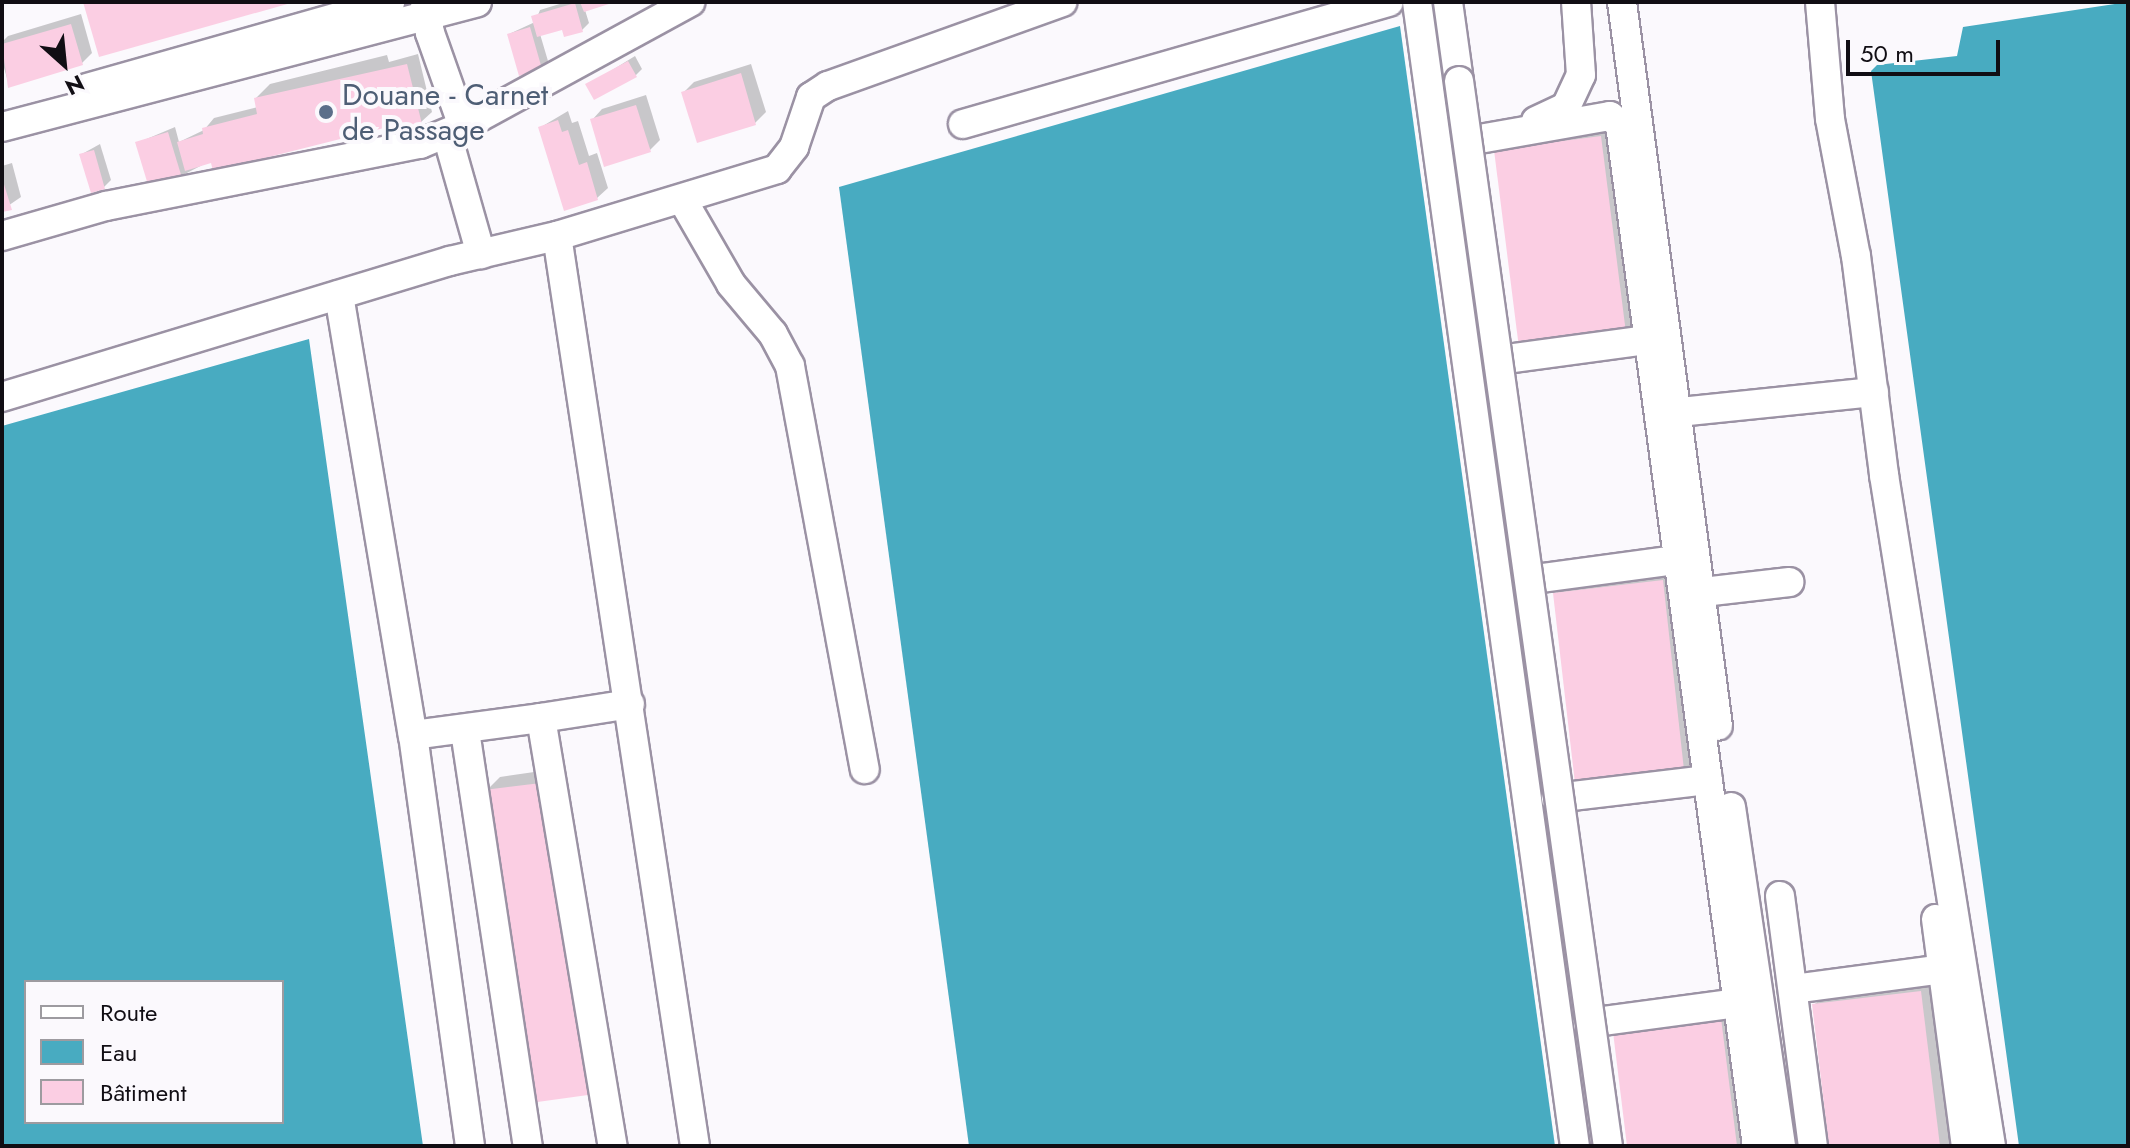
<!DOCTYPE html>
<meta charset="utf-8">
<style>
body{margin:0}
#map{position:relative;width:2130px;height:1148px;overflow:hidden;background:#fbf9fd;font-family:Jost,sans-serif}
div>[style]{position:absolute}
.water>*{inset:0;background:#48abc1}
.shadow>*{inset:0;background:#0003}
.building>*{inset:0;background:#fbcee3}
.roads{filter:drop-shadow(2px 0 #9b92a4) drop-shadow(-2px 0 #9b92a4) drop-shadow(0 2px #9b92a4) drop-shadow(0 -2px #9b92a4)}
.minor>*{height:28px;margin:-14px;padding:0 14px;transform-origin:14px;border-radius:14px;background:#fff}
.bridges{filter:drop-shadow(2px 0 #9b92a4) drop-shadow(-2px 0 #9b92a4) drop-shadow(0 2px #9b92a4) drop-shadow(0 -2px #9b92a4)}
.minor-bridge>*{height:28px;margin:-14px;padding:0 14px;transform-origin:14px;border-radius:14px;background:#fff}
.dots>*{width:22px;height:22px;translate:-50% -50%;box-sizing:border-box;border:4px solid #fbf9fd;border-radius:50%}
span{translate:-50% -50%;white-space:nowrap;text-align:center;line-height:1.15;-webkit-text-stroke:8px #fbf9fd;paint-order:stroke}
.service-label{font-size:30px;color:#4e5e75}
.left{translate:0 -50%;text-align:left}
.frame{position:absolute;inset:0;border:4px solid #110e14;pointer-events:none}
.legend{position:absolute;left:24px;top:980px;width:260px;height:144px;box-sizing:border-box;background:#fbf9fd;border:2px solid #9d9ba0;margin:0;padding:10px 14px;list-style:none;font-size:24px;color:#110e14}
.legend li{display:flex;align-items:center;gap:16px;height:40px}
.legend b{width:40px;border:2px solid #9d9ba0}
.north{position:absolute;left:24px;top:24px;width:80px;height:80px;-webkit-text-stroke:6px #fbf9fd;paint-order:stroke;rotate:153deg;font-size:22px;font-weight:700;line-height:32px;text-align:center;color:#110e14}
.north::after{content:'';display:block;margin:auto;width:28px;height:36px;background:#110e14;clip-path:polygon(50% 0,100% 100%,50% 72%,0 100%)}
.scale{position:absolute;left:1846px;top:40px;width:154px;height:36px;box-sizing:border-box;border:4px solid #110e14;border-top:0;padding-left:10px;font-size:24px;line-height:28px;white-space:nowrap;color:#110e14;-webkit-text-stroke:6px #fbf9fd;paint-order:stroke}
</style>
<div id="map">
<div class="water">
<div style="clip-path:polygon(2128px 2px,2128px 1146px,2019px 1146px,1871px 71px,1877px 65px,1957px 56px,1963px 27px)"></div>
<div style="clip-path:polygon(1400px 26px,1555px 1146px,969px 1146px,839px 187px)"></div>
<div style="clip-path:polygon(evenodd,309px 339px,423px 1146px,2px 1146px,2px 426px,309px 339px,26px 982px,282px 982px,282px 1122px,26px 1122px,26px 982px)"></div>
</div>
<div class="shadow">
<div style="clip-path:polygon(566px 2px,607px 2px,585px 10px,589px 23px,582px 30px,563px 27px,540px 34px,548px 61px,541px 67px,509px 34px,535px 22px,540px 10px)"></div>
<div style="clip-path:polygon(81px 14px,92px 53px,82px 63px,9px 85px,2px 61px,2px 42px,8px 36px)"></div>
<div style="clip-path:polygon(418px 54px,432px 112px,421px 122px,389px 123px,212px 160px,181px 176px,137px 143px,175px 127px,179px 142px,204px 130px,214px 118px,258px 107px,256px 98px,270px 84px,387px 55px,389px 62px)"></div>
<div style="clip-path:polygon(635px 56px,642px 69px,635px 76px,588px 85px)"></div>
<div style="clip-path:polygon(751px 64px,766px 112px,755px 123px,684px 92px,694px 82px)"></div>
<div style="clip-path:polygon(646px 95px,660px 140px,650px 150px,592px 120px,602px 109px)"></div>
<div style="clip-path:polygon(568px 111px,572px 123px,578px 121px,589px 156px,597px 153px,608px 188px,597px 198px,541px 127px)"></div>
<div style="clip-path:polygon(1615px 123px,1640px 317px,1626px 332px,1496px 151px)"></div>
<div style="clip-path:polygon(100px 144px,111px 180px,104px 187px,82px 154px)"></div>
<div style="clip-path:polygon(12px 163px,21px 197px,2px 210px,2px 166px)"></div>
<div style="clip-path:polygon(1676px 567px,1698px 763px,1684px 777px,1555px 594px,1570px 579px)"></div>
<div style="clip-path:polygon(562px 768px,602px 1079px,587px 1093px,486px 791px,500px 777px)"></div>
<div style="clip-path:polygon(1935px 978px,1955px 1146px,1831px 1146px,1814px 1005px,1828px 991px)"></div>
<div style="clip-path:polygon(1735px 1004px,1753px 1146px,1629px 1146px,1615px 1032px)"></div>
</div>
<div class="building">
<div style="clip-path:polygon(83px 2px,291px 2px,291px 3px,99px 57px)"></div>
<div style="clip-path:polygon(580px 2px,612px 2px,612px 3px,584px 12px)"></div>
<div style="clip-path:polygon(575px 3px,583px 32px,564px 37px,562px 30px,537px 37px,531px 16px)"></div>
<div style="clip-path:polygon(71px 24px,83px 65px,8px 88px,2px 44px)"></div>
<div style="clip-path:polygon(530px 27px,542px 69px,519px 76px,507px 34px)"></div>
<div style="clip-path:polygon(628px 61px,637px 77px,594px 100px,585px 84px)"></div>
<div style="clip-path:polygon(407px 64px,422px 124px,389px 133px,388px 127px,213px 171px,211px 163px,185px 171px,177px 142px,203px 134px,202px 128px,257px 114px,254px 98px)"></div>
<div style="clip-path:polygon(741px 73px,756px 125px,697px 143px,681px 92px)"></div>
<div style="clip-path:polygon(636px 105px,651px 152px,604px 167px,590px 119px)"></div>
<div style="clip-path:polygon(558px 120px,562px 132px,568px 130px,579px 165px,587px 162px,598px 200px,564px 211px,538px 127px)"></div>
<div style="clip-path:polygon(168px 132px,182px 178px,149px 188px,135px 142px)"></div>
<div style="clip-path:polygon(1601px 136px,1626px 333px,1519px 348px,1494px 150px)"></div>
<div style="clip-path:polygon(94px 150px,105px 189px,91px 193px,79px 154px)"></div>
<div style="clip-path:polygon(2px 178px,12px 210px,2px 212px)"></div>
<div style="clip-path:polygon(1663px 580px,1685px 779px,1576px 792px,1553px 593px)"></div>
<div style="clip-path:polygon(549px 782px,588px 1095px,523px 1104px,484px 790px)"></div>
<div style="clip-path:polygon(1921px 991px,1940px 1146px,1829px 1146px,1812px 1004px)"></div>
<div style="clip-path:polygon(1721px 1018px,1737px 1146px,1627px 1146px,1613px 1032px)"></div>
</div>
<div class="roads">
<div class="minor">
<div style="left:425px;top:2px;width:31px;rotate:81deg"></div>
<div style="left:430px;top:33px;width:99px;rotate:70.5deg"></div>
<div style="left:1417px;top:2px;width:1155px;rotate:82.14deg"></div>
<div style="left:1448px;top:2px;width:80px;rotate:82.1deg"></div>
<div style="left:1622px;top:2px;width:730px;rotate:82.45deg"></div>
<div style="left:1820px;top:2px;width:117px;rotate:85.1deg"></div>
<div style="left:1830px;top:119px;width:139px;rotate:79.3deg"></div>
<div style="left:1856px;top:256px;width:221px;rotate:82.7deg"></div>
<div style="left:1884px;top:475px;width:679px;rotate:80.94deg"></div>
<div style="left:87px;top:88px;width:315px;rotate:-15.8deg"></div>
<div style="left:1536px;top:121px;width:33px;rotate:-25deg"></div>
<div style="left:1566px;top:107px;width:35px;rotate:-65deg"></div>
<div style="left:1581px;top:75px;width:73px;rotate:-93.9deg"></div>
<div style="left:963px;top:124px;width:443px;rotate:-16deg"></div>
<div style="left:2px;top:127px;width:491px;rotate:-14.7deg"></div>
<div style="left:447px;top:135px;width:124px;rotate:74.1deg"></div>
<div style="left:1468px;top:141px;width:144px;rotate:-10deg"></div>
<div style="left:1610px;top:116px;width:13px;rotate:42deg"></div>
<div style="left:1620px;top:125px;width:1030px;rotate:82.36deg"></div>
<div style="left:682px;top:199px;width:98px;rotate:60deg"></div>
<div style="left:731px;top:284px;width:65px;rotate:50deg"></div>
<div style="left:773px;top:334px;width:36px;rotate:62deg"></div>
<div style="left:790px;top:366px;width:410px;rotate:79.5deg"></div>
<div style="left:2px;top:236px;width:108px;rotate:-16.1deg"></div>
<div style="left:106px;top:206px;width:320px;rotate:-11.2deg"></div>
<div style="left:420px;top:144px;width:47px;rotate:-22.7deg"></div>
<div style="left:463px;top:126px;width:259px;rotate:-28.6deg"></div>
<div style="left:339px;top:295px;width:446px;rotate:80.5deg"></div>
<div style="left:413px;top:735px;width:415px;rotate:82.1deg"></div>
<div style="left:1499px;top:360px;width:149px;rotate:-7.7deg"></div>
<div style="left:2px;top:397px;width:468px;rotate:-16.9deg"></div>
<div style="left:450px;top:261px;width:110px;rotate:-13.2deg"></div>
<div style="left:1680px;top:412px;width:195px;rotate:-5.9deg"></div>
<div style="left:1527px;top:580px;width:149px;rotate:-7.7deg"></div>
<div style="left:1703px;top:592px;width:87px;rotate:-6.6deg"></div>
<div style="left:541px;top:718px;width:90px;rotate:-8.9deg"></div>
<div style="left:465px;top:731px;width:420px;rotate:81.4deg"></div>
<div style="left:413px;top:735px;width:129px;rotate:-7.6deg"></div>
<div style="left:541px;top:718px;width:434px;rotate:80.5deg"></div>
<div style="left:1556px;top:798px;width:153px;rotate:-6.8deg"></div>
<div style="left:1731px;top:807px;width:343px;rotate:81.6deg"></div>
<div style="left:1780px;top:896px;width:252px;rotate:82.5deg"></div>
<div style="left:1936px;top:919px;width:229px;rotate:82.5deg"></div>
<div style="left:1793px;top:989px;width:150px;rotate:-7.6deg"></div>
<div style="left:1588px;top:1023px;width:151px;rotate:-7.6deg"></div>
<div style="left:695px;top:1146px;width:920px;rotate:-98.62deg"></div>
<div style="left:557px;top:236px;width:230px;rotate:-16.9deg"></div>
<div style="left:777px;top:169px;width:28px;rotate:-52deg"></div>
<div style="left:794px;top:147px;width:53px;rotate:-71.2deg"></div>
<div style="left:811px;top:97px;width:20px;rotate:-33deg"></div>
<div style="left:828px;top:86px;width:249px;rotate:-19.7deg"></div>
</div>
</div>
<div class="bridges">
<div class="minor-bridge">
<div style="left:1459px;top:81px;width:1075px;rotate:82.04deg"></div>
</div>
</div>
<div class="dots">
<div style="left:326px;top:112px;background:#5c6f8a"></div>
</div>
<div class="service-label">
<span class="left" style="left:342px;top:112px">Douane - Carnet<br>de Passage</span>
</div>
<div class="frame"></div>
<ul class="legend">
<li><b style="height:10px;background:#fff"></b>Route</li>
<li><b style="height:22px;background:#48abc1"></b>Eau</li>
<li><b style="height:22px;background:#fbcee3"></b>Bâtiment</li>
</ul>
<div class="north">N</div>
<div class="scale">50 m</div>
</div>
